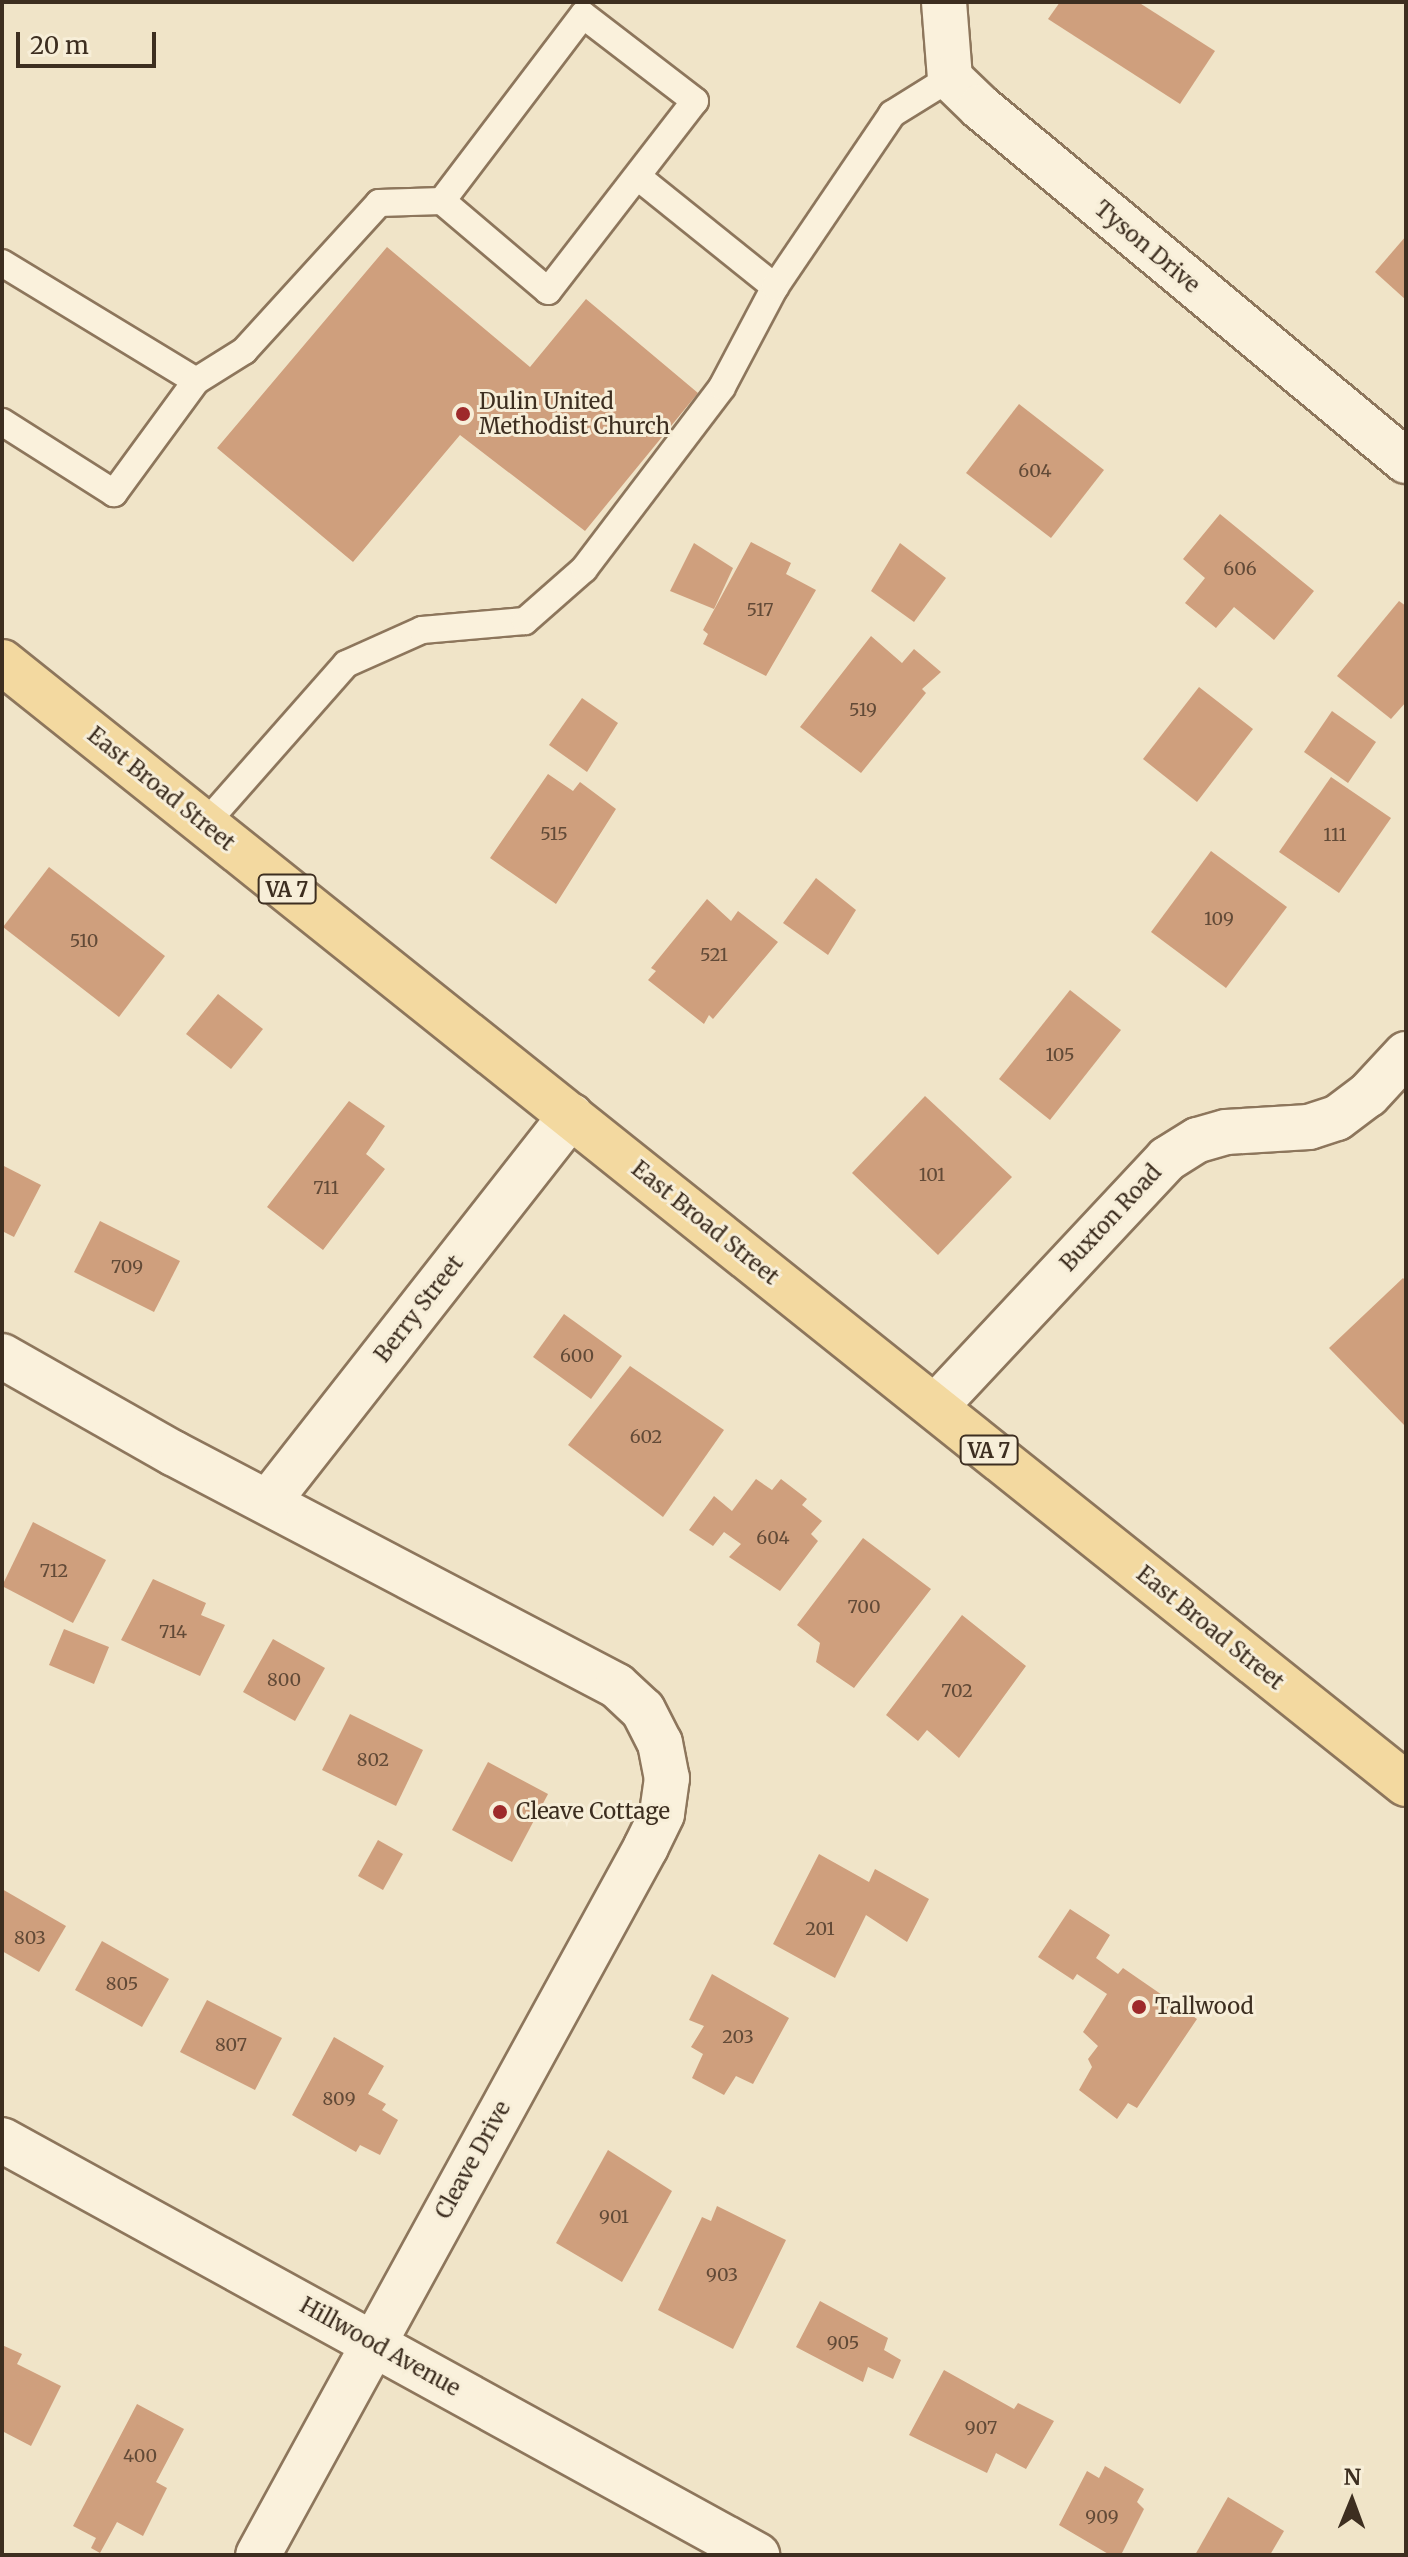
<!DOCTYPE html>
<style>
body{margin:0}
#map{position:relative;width:1408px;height:2557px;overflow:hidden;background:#f0e4c8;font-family:Merriweather,serif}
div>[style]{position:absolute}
.building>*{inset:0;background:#cf9f7d}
.roads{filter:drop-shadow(2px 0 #8d765c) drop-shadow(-2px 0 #8d765c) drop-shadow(0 2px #8d765c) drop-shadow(0 -2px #8d765c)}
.service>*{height:26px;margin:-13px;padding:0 13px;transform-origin:13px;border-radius:13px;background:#faf1dc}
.minor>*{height:44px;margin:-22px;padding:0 22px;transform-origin:22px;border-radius:22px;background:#faf1dc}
.secondary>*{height:44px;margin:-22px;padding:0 22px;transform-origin:22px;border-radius:22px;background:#faf1dc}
.primary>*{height:44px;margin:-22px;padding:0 22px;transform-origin:22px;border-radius:22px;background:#f3d9a0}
.dots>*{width:22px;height:22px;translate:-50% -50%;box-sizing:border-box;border:4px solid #f7eed8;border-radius:50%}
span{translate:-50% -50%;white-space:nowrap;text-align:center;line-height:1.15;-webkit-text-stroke:6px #f7eed8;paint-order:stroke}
.number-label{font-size:18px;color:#624a37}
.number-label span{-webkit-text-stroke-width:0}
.shield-label span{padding:2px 6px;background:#f7eed8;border:2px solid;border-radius:6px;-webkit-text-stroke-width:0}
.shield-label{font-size:20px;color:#3d2e20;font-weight:700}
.street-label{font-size:22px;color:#3d2e20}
.poi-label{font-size:22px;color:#3d2e20}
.left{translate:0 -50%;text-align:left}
.frame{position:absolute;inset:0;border:4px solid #3d2e20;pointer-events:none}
.north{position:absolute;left:1312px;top:2461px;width:80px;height:80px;-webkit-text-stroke:6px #f7eed8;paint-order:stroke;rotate:1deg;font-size:22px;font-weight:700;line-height:32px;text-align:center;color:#3d2e20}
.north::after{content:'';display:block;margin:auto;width:28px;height:36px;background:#3d2e20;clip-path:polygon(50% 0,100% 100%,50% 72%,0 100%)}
.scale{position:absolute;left:16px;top:32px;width:140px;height:36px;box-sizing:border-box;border:4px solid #3d2e20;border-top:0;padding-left:10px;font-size:24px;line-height:28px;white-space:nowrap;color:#3d2e20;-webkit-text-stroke:6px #f7eed8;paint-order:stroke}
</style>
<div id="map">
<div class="building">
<div style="clip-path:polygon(1060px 2px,1138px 2px,1215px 51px,1180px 104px,1048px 19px)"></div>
<div style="clip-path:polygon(1406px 236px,1406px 300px,1375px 272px)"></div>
<div style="clip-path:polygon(387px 247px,530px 367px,586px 299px,698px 393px,585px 531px,460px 435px,353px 562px,217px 448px)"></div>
<div style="clip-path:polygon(1019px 404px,1104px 470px,1051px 538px,966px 473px)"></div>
<div style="clip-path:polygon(1220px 514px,1314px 591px,1274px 640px,1234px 607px,1216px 628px,1185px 603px,1205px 578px,1183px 559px)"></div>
<div style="clip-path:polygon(751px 542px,791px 563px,786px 574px,816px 590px,766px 676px,703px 644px,708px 634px,703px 630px)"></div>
<div style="clip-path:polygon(694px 543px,733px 568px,714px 609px,670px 591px)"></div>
<div style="clip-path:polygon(900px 543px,946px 578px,914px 622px,871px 591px)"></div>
<div style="clip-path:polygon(1399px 601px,1406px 606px,1406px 702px,1391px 719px,1337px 676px)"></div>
<div style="clip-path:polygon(871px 636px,902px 663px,914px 649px,941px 672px,922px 689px,926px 693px,861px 773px,800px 727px)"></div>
<div style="clip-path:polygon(1199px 687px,1253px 729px,1197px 802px,1143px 759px)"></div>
<div style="clip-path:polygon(582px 698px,618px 723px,587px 772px,549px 745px)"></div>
<div style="clip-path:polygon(1332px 711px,1376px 742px,1348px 783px,1304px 752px)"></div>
<div style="clip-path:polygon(548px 774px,573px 791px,580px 782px,616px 809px,556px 904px,490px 858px)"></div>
<div style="clip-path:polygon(1331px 777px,1391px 818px,1339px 893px,1279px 852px)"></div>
<div style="clip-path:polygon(1211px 851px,1287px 907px,1226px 988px,1151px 932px)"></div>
<div style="clip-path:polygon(49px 867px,165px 956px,119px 1017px,3px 927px)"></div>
<div style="clip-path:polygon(816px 878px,856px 910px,828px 955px,783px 923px)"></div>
<div style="clip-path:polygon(707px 899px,731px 921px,738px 911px,778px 942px,713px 1019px,709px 1015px,704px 1024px,648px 980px,656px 971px,651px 968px)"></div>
<div style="clip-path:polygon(1070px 990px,1121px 1030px,1050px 1120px,999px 1079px)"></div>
<div style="clip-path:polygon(218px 994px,263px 1029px,231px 1069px,186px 1034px)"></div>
<div style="clip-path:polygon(925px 1096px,1012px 1177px,938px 1255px,852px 1173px)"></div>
<div style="clip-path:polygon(349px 1101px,385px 1126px,366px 1154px,385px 1169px,323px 1250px,267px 1207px)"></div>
<div style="clip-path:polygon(2px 1165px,41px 1185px,14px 1237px,2px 1231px)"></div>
<div style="clip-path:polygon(100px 1221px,180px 1261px,154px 1312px,74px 1272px)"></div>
<div style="clip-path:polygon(1403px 1278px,1406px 1281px,1406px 1427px,1329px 1348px)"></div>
<div style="clip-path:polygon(564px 1314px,622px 1356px,591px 1399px,533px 1357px)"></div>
<div style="clip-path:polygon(630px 1366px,724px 1430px,663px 1517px,568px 1445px)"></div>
<div style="clip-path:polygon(756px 1479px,772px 1490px,781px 1479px,807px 1499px,802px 1505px,822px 1521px,811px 1534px,818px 1541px,780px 1591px,729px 1557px,741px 1544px,724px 1532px,713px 1546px,689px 1530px,714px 1496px,732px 1511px)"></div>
<div style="clip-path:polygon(33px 1522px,106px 1560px,73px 1623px,2px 1586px)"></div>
<div style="clip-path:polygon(863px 1538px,931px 1589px,854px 1688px,816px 1662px,820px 1643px,797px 1625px)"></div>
<div style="clip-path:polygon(153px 1579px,206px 1603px,201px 1615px,225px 1625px,200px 1676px,121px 1640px)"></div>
<div style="clip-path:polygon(962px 1615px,1026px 1666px,959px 1758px,927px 1730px,918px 1741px,886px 1715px)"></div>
<div style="clip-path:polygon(64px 1629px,109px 1647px,94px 1684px,49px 1665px)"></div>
<div style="clip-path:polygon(273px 1639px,325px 1668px,295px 1721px,243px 1692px)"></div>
<div style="clip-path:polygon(350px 1714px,423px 1750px,396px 1806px,322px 1770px)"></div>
<div style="clip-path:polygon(488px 1762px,548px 1794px,512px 1862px,452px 1830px)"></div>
<div style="clip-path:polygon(378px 1840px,403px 1854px,383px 1890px,358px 1876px)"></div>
<div style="clip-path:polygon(819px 1854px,869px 1882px,875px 1869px,929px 1899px,907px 1942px,866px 1915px,835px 1978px,773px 1944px)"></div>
<div style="clip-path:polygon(2px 1889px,66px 1926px,39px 1972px,2px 1951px)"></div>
<div style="clip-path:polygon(1070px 1909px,1110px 1935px,1096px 1958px,1118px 1974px,1123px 1968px,1197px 2019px,1137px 2108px,1128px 2103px,1117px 2119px,1079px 2090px,1092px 2067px,1088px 2059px,1098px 2046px,1083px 2032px,1107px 1994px,1077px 1974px,1073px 1980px,1038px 1957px)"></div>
<div style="clip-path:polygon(102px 1941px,169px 1979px,142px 2027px,75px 1990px)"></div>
<div style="clip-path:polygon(712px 1974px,789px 2018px,753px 2084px,736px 2076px,724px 2095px,692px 2078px,703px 2054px,691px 2047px,704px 2026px,689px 2020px)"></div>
<div style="clip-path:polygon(207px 2000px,282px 2038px,255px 2090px,180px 2052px)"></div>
<div style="clip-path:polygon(334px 2037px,384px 2066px,368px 2094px,386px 2104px,382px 2110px,398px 2120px,380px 2155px,360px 2145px,356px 2152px,292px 2115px)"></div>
<div style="clip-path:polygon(608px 2150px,672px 2191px,622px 2282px,556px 2243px)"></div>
<div style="clip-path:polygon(717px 2206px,786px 2240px,733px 2349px,658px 2310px,702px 2217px,711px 2221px)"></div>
<div style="clip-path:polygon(820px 2301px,888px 2338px,884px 2350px,901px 2360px,893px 2379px,868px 2367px,863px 2382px,796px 2347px)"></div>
<div style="clip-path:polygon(2px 2345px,22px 2354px,17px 2364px,61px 2386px,31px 2446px,2px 2431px)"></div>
<div style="clip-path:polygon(944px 2370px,1014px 2409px,1018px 2403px,1054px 2421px,1026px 2469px,996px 2453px,987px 2473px,909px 2435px)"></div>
<div style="clip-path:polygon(137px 2404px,184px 2429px,156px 2482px,167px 2488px,143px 2536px,117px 2522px,100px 2553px,91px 2548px,96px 2538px,73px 2526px)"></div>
<div style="clip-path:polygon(1105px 2466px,1144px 2489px,1137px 2502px,1144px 2509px,1121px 2555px,1110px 2555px,1059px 2525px,1087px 2471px,1099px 2478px)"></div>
<div style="clip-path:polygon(1228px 2497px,1284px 2531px,1270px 2555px,1195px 2555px)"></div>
</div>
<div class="roads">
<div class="service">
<div style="left:638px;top:177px;width:176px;rotate:38.8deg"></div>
<div style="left:2px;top:263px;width:227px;rotate:31.3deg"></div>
<div style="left:196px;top:381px;width:139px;rotate:126.2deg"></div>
<div style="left:114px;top:493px;width:133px;rotate:-147.6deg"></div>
<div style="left:196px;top:381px;width:57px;rotate:-32deg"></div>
<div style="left:244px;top:351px;width:200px;rotate:-47.6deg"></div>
<div style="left:379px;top:203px;width:63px;rotate:-1.8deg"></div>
<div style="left:442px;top:201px;width:139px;rotate:40.3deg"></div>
<div style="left:548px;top:291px;width:240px;rotate:-52.3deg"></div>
<div style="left:695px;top:101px;width:141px;rotate:-142.5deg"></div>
<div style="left:583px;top:15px;width:233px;rotate:127.2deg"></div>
<div style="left:205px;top:824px;width:213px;rotate:-48.6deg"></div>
<div style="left:346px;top:664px;width:83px;rotate:-24.1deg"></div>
<div style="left:422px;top:630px;width:103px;rotate:-5deg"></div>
<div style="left:525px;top:621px;width:79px;rotate:-41.4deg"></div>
<div style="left:584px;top:569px;width:228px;rotate:-52.8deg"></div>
<div style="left:722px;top:387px;width:113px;rotate:-62.1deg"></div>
<div style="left:775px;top:287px;width:209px;rotate:-55.9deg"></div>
<div style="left:892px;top:114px;width:68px;rotate:-31.8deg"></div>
</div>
<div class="minor">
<div style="left:944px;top:2px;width:76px;rotate:85.5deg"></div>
<div style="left:950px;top:78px;width:42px;rotate:44deg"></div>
<div style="left:980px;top:107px;width:554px;rotate:39.73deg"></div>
<div style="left:2px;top:1356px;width:197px;rotate:29.6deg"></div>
<div style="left:173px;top:1453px;width:501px;rotate:27.69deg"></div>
<div style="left:617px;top:1686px;width:35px;rotate:43deg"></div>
<div style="left:643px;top:1710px;width:37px;rotate:63deg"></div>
<div style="left:660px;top:1743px;width:36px;rotate:79deg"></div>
<div style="left:667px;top:1778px;width:36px;rotate:98deg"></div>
<div style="left:662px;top:1814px;width:37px;rotate:116deg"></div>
<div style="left:646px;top:1847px;width:807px;rotate:118.72deg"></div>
<div style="left:935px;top:1407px;width:340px;rotate:-46.9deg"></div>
<div style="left:1167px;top:1159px;width:36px;rotate:-32deg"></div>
<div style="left:1198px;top:1140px;width:29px;rotate:-16deg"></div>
<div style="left:1226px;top:1132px;width:83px;rotate:-3.4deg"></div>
<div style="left:1309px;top:1127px;width:29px;rotate:-18deg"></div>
<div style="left:1337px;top:1118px;width:39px;rotate:-37deg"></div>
<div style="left:1368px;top:1095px;width:56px;rotate:-47.2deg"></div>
<div style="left:268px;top:1502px;width:491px;rotate:-51.9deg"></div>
</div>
<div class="secondary">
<div style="left:2px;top:2140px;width:862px;rotate:28.8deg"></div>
</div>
<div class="primary">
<div style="left:2px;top:662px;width:1797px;rotate:38.63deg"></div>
</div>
</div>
<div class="dots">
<div style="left:463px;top:414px;background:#9e2a2b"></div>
<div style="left:500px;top:1812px;background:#9e2a2b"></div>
<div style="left:1139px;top:2007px;background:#9e2a2b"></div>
</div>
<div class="number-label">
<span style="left:1035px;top:471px">604</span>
<span style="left:1240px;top:569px">606</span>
<span style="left:760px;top:610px">517</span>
<span style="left:863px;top:710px">519</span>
<span style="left:554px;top:834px">515</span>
<span style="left:1335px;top:835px">111</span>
<span style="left:1219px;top:919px">109</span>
<span style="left:84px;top:941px">510</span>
<span style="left:714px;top:955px">521</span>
<span style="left:1060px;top:1055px">105</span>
<span style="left:932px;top:1175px">101</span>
<span style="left:326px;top:1188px">711</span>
<span style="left:127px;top:1267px">709</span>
<span style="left:577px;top:1356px">600</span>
<span style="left:646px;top:1437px">602</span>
<span style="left:773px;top:1538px">604</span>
<span style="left:54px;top:1571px">712</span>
<span style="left:864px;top:1607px">700</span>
<span style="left:173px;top:1632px">714</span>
<span style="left:284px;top:1680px">800</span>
<span style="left:957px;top:1691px">702</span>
<span style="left:373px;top:1760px">802</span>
<span style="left:820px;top:1929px">201</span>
<span style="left:30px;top:1938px">803</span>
<span style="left:122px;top:1984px">805</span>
<span style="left:738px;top:2037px">203</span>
<span style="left:231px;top:2045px">807</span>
<span style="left:339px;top:2099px">809</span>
<span style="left:614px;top:2217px">901</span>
<span style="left:722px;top:2275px">903</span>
<span style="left:843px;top:2343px">905</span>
<span style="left:981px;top:2428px">907</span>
<span style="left:140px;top:2456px">400</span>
<span style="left:1102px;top:2517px">909</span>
</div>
<div class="shield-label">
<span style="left:287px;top:889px">VA 7</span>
<span style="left:989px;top:1450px">VA 7</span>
</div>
<div class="street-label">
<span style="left:1147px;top:247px;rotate:40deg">Tyson Drive</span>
<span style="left:161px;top:789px;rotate:39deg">East Broad Street</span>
<span style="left:1111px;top:1218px;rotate:-47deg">Buxton Road</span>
<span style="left:705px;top:1223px;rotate:39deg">East Broad Street</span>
<span style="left:419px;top:1309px;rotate:-52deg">Berry Street</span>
<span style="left:1210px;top:1628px;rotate:39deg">East Broad Street</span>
<span style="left:473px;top:2160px;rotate:-61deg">Cleave Drive</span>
<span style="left:380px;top:2347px;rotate:29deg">Hillwood Avenue</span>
</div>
<div class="poi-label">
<span class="left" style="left:479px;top:414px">Dulin United<br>Methodist Church</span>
<span class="left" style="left:516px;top:1812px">Cleave Cottage</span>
<span class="left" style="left:1155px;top:2007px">Tallwood</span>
</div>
<div class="frame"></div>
<div class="north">N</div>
<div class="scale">20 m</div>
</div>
